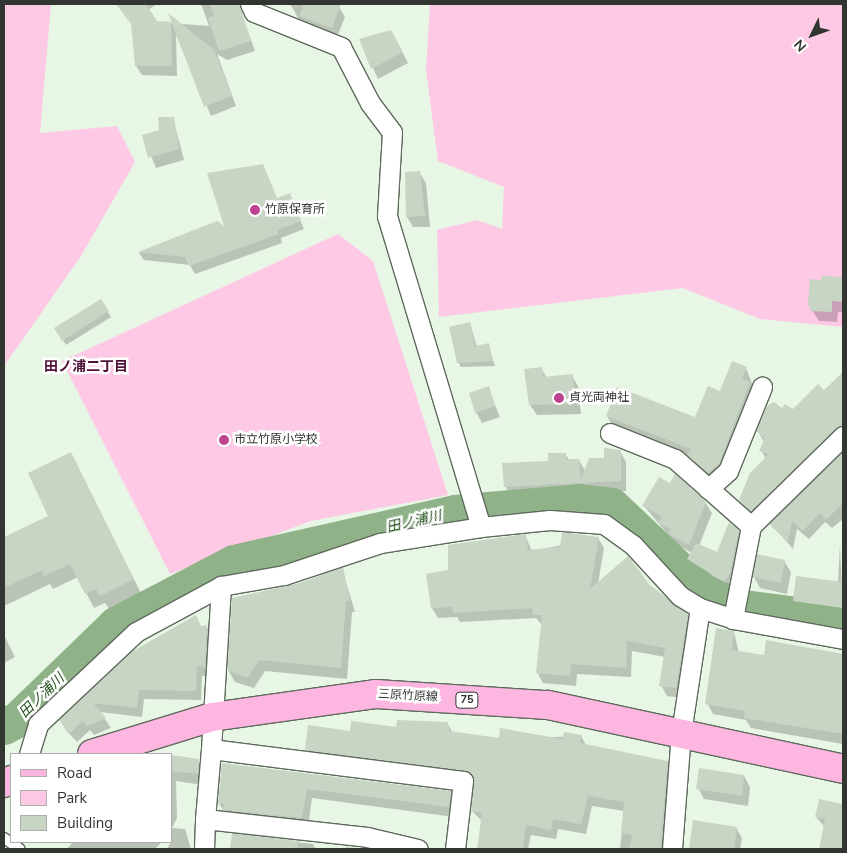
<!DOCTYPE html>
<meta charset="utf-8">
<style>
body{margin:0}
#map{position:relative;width:847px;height:853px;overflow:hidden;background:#e8f6e5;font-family:"Nunito Sans","Noto Sans JP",sans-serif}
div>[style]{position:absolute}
.green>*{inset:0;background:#fdc9e5}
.shadow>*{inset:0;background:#0003}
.river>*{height:36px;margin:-18px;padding:0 18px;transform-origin:18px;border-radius:18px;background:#90b289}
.building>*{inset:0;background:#c8d5c5}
.roads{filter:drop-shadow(1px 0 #5e6a5c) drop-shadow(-1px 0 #5e6a5c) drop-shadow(0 1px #5e6a5c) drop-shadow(0 -1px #5e6a5c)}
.lane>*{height:10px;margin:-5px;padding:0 5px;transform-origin:5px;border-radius:5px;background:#fff}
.street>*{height:19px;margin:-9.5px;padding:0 9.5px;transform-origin:9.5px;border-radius:9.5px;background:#fff}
.primary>*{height:28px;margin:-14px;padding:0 14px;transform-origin:14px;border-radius:14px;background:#fdb6e0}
.dots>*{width:14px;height:14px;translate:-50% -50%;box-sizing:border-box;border:2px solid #fff;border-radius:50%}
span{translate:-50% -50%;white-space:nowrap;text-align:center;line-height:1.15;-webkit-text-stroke:5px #fff;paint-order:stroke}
.shield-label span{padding:1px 4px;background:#fff;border:1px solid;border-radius:4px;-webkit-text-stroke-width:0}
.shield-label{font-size:11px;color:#313630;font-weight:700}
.poi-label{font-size:12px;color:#313630}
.left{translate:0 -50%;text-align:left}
.street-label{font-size:12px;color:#313630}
.neighbourhood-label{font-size:14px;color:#4d1138;font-weight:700}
.water-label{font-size:14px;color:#214f18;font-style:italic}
.frame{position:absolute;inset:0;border:5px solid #313630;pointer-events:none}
.legend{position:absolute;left:10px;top:753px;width:162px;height:90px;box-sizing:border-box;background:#fff;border:1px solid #adafac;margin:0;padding:6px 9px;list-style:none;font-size:15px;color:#313630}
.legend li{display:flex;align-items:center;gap:10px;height:25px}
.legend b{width:25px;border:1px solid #adafac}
.north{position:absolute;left:787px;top:10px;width:50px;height:50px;-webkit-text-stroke:4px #fff;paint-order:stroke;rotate:228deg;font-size:14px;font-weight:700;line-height:20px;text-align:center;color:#313630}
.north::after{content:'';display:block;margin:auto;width:18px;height:22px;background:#313630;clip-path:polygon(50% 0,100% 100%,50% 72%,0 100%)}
</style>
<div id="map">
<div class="green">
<div style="clip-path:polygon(4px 4px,51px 4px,40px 133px,117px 126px,135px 162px,81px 256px,4px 366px)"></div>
<div style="clip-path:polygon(430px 4px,843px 4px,843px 327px,760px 319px,683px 288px,439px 317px,437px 230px,477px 220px,502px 229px,504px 187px,438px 161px,426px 70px)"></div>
<div style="clip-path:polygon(338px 234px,373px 261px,448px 495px,311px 521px,170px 574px,62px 361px)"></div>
</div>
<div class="shadow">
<div style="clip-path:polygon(122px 4px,157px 4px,148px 10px,157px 22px,209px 26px,201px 4px,238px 4px,255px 51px,227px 60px,217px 54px,236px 106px,211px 116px,176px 35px,177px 76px,142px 75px,136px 66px,133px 26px,119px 6px)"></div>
<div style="clip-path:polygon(290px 4px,339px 7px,345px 17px,337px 37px,301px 23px)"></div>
<div style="clip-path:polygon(360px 40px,397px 42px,408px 63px,378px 79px)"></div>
<div style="clip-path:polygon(173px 118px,184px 160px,156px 168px,143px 136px,160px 131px)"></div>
<div style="clip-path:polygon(263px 165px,277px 199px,289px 195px,304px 229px,281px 238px,282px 243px,195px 274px,190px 265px,144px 260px,139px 253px,217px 223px,226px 229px)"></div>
<div style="clip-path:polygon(419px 172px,426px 183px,430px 227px,413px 227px,407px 217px)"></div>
<div style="clip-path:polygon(823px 277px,843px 278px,843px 312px,838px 312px,837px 322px,819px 321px,812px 310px)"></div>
<div style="clip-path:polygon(100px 300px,111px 317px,66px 345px,56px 328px)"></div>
<div style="clip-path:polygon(470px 323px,477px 347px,488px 344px,495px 366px,461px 367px,458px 362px)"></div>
<div style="clip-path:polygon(541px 368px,547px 378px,572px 376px,578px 386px,581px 414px,537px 415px,530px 405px)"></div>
<div style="clip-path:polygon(746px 368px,756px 394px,715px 484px,689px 456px,613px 427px,607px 416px,696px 419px)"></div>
<div style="clip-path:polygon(841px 375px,843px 436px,756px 519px,740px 500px,766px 459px,761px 450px,764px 442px,758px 431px,782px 410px,793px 411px,824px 391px)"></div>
<div style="clip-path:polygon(488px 388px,500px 417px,482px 423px,476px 412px)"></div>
<div style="clip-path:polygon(620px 451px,626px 462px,626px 491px,512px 497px,505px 486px,565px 454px,569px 460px,579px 460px,585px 471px)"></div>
<div style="clip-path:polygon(843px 453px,843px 519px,832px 528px,825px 522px,809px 539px,797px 529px,793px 549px,771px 524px)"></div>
<div style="clip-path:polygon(71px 454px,141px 593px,109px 609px,105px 603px,94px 608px,78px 577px,53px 589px,50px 584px,4px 606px,4px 534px,6px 538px,50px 516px)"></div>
<div style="clip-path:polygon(705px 502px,712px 513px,699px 546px,718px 554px,738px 531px,744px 542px,730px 592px,695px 570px,689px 559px,692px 553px,676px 544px,644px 506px)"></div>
<div style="clip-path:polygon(525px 535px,532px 551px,598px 538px,604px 548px,598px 584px,649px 586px,687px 614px,693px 625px,682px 698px,667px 696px,661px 685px,665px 657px,632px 651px,631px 677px,577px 674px,576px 686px,543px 683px,537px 672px,542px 625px,536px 618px,460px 622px,457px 617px,438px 618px,432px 608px,449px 571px)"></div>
<div style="clip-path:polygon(840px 544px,843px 616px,800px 610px,794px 601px,838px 582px)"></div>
<div style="clip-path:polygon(784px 561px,791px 572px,787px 594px,760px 588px,754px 577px)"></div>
<div style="clip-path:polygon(342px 569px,355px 612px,352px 612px,347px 679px,265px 671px,254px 688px,235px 682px,228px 670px)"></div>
<div style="clip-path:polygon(202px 627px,207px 627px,212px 636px,210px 676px,202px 676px,201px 700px,144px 699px,142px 717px,100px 712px,111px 728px,94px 735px,90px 730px,77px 742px,66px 730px,60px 720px)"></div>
<div style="clip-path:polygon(734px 632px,739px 653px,765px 656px,767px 642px,843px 654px,843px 744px,751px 728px,746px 720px,713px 714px,707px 703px)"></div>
<div style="clip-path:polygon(4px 635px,15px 657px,4px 663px)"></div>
<div style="clip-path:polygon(447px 723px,453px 733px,500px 739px,581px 736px,586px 745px,667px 762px,673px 773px,665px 849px,620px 849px,624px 811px,592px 806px,586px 834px,558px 829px,556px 839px,531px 835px,528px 849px,479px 849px,482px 821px,472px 811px,475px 782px,312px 759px,306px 749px,351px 732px)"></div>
<div style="clip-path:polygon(171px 756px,198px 760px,204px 771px,203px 785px,176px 781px,177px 818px,172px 828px,185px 829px,191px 849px,167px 849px,171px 842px)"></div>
<div style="clip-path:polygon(223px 764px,450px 792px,455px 802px,454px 817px,312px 798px,308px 828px,225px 813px,219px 803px)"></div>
<div style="clip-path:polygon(744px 776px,750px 787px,748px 806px,704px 799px,698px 788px)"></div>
<div style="clip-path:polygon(820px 800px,843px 805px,843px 849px,820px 849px,825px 827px,816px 817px)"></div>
<div style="clip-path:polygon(694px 821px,736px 828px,742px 838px,740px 849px,690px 849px)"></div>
<div style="clip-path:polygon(233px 835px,313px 844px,316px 849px,231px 849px)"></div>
<div style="clip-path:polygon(73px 842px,162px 842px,155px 849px,67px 849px)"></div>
<div style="clip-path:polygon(346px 847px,360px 849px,346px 849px)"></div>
</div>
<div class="river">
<div style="left:4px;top:727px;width:17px;rotate:-28deg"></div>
<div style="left:19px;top:719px;width:135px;rotate:-44.1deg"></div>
<div style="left:116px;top:625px;width:133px;rotate:-27.7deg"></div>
<div style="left:234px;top:563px;width:227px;rotate:-12.7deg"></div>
<div style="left:455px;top:513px;width:125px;rotate:-5deg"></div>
<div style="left:580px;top:502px;width:32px;rotate:7deg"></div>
<div style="left:612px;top:506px;width:125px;rotate:43.4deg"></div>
<div style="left:703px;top:592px;width:37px;rotate:24deg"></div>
<div style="left:737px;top:607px;width:107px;rotate:7.5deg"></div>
</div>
<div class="building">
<div style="clip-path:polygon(116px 4px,146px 4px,157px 21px,171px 22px,172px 66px,135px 66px,131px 24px)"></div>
<div style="clip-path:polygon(210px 4px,239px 4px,251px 41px,219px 51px,208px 18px,214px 16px)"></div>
<div style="clip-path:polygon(304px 4px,341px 4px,332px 28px,299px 16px)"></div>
<div style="clip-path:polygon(168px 13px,214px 50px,232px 96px,204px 107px)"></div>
<div style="clip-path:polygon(391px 30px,403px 52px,371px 69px,359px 39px)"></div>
<div style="clip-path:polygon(158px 117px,174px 117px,179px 149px,148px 158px,142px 135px,159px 130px)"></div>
<div style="clip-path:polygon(263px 164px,277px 198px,290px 193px,301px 221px,277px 230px,279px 234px,189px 266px,185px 257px,138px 252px,217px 221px,224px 226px,207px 173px)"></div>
<div style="clip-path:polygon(420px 171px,425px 216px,406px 217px,405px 172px)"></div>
<div style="clip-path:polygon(821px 276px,843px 277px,843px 302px,832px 301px,832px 312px,811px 311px,808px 304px,810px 279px,821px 280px)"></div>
<div style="clip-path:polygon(101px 299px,109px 311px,62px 341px,54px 328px)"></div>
<div style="clip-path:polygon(470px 322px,475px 346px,489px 343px,493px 361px,457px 363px,449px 327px)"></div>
<div style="clip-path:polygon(732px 361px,747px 367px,742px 379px,750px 382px,719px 464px,708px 473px,687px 455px,691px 449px,606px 416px,617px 387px,695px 417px,708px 386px,720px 391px)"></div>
<div style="clip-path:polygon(542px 367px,543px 377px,573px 374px,575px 404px,529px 405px,524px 369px)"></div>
<div style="clip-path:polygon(843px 372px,843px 425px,751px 511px,739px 500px,750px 473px,769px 454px,759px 451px,765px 438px,756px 431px,767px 406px,774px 402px,782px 408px,785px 404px,793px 409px,818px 384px,824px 390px)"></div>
<div style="clip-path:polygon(489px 386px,495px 406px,475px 413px,469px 393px)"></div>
<div style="clip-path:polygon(604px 448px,621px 450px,621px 481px,504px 487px,502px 463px,548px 461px,548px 453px,566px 453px,566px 459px,579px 459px,581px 479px,589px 458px,604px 458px)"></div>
<div style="clip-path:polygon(843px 451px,843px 503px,826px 520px,820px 513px,803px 531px,792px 521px,788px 542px,769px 524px)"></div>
<div style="clip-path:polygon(71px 452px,134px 579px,100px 596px,96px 589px,85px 594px,70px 564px,44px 576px,42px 570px,4px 588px,4px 537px,48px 516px,28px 473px)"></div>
<div style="clip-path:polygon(675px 474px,706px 502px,689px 545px,668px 534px,671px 529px,658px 523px,662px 516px,642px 506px,659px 477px,670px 483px)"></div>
<div style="clip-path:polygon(729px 522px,739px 530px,730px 573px,724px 582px,687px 559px,696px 543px,717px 552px)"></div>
<div style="clip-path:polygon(562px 532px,599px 537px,590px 589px,628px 556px,650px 585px,688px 614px,676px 688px,659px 686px,665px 648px,627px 641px,626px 668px,571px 664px,570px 676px,536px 673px,542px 615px,533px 615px,532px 608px,453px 613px,452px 607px,431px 608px,426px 574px,448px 570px,448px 545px,526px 534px,528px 550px,560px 547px)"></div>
<div style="clip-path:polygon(757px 554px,785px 560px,781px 583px,752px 577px)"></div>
<div style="clip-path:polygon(343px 567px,350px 601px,346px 601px,341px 668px,259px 660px,248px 678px,227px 670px,232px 598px,300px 583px)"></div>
<div style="clip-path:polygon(796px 576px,843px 582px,843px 608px,793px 601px)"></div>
<div style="clip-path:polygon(196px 615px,201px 626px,207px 625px,205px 667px,197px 666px,196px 691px,139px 690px,137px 708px,93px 703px,106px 718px,87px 726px,83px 721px,70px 733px,59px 720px,133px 651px)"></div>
<div style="clip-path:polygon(716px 628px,734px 631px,732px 650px,764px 655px,766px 640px,843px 654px,843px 734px,744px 718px,745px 711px,705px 704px)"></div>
<div style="clip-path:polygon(397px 720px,448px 722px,449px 731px,499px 738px,500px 728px,562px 739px,564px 732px,582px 735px,580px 743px,668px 761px,660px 849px,629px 849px,632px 835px,621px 833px,624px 802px,588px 796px,581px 824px,553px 819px,551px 830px,526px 825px,523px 849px,477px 849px,482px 813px,471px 811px,474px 782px,469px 772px,305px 750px,308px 725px,350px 731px,351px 721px,396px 727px)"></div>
<div style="clip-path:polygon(171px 755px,199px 759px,198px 774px,171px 771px)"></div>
<div style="clip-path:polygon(222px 763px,451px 791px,449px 807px,307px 789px,302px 818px,223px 810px,224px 804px,218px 803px)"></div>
<div style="clip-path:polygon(699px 768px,744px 775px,742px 796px,696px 789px)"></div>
<div style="clip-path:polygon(819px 799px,843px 804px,843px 849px,819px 849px,825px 819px,815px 817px)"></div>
<div style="clip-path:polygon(693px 820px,737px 827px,734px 849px,689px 849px)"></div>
<div style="clip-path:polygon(232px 833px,299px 841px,297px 849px,230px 849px)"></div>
</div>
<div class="roads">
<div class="lane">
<div style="left:4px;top:838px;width:19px;rotate:35deg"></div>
</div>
<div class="street">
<div style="left:250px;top:4px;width:9px;rotate:63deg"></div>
<div style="left:254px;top:12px;width:94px;rotate:21.9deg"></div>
<div style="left:341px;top:47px;width:63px;rotate:62.6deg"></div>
<div style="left:370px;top:103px;width:36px;rotate:53deg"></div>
<div style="left:392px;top:132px;width:84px;rotate:93.4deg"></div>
<div style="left:387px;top:216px;width:325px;rotate:73.2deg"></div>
<div style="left:610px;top:433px;width:70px;rotate:21.8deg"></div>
<div style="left:675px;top:459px;width:101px;rotate:41.4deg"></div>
<div style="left:751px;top:526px;width:95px;rotate:101deg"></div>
<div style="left:708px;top:489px;width:27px;rotate:-42deg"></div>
<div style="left:728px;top:471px;width:91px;rotate:-68deg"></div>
<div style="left:751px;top:526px;width:129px;rotate:-44.4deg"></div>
<div style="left:221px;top:586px;width:163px;rotate:93.5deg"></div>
<div style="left:211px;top:749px;width:254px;rotate:7.2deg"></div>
<div style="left:463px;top:781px;width:68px;rotate:96.7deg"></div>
<div style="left:29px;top:754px;width:31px;rotate:-73deg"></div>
<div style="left:38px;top:724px;width:134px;rotate:-43.2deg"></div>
<div style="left:136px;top:632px;width:97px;rotate:-28.4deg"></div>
<div style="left:221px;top:586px;width:64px;rotate:-9.9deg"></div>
<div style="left:284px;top:575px;width:101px;rotate:-18.4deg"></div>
<div style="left:380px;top:543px;width:102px;rotate:-9deg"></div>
<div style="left:481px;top:527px;width:69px;rotate:-5.8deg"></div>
<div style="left:550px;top:520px;width:54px;rotate:4.2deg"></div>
<div style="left:604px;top:524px;width:36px;rotate:36deg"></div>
<div style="left:633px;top:545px;width:69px;rotate:47.3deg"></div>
<div style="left:680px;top:596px;width:23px;rotate:31deg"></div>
<div style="left:700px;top:608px;width:35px;rotate:18deg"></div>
<div style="left:733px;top:619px;width:112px;rotate:10.3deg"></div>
<div style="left:205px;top:819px;width:70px;rotate:-85.1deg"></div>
<div style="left:204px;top:849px;width:30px;rotate:-88deg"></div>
<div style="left:205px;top:819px;width:163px;rotate:6.3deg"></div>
<div style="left:367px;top:837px;width:52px;rotate:13.2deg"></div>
<div style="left:672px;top:849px;width:116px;rotate:-85.6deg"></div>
<div style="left:681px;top:733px;width:126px;rotate:-81.4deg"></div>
</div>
<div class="primary">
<div style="left:92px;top:754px;width:126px;rotate:-17.1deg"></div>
<div style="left:212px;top:717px;width:166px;rotate:-8deg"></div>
<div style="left:376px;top:694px;width:172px;rotate:3.7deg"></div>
<div style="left:548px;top:705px;width:302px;rotate:12.2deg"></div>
<div style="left:4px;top:783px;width:8px;rotate:-23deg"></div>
</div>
</div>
<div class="dots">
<div style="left:255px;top:210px;background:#bf4291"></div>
<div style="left:559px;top:398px;background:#bf4291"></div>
<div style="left:224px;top:440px;background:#bf4291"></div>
</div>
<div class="shield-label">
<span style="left:467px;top:700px">75</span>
</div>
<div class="poi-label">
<span class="left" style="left:265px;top:210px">竹原保育所</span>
<span class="left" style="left:569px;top:398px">貞光両神社</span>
<span class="left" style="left:234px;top:440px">市立竹原小学校</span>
</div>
<div class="street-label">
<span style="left:408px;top:696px;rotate:3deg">三原竹原線</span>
</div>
<div class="neighbourhood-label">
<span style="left:86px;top:367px">田ノ浦二丁目</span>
</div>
<div class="water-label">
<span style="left:414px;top:522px;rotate:-13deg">田ノ浦川</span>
<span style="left:42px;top:696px;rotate:-44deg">田ノ浦川</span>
</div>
<div class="frame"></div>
<ul class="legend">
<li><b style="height:6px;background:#fdb6e0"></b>Road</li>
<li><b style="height:14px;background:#fdc9e5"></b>Park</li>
<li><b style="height:14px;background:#c8d5c5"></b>Building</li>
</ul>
<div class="north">N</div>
</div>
